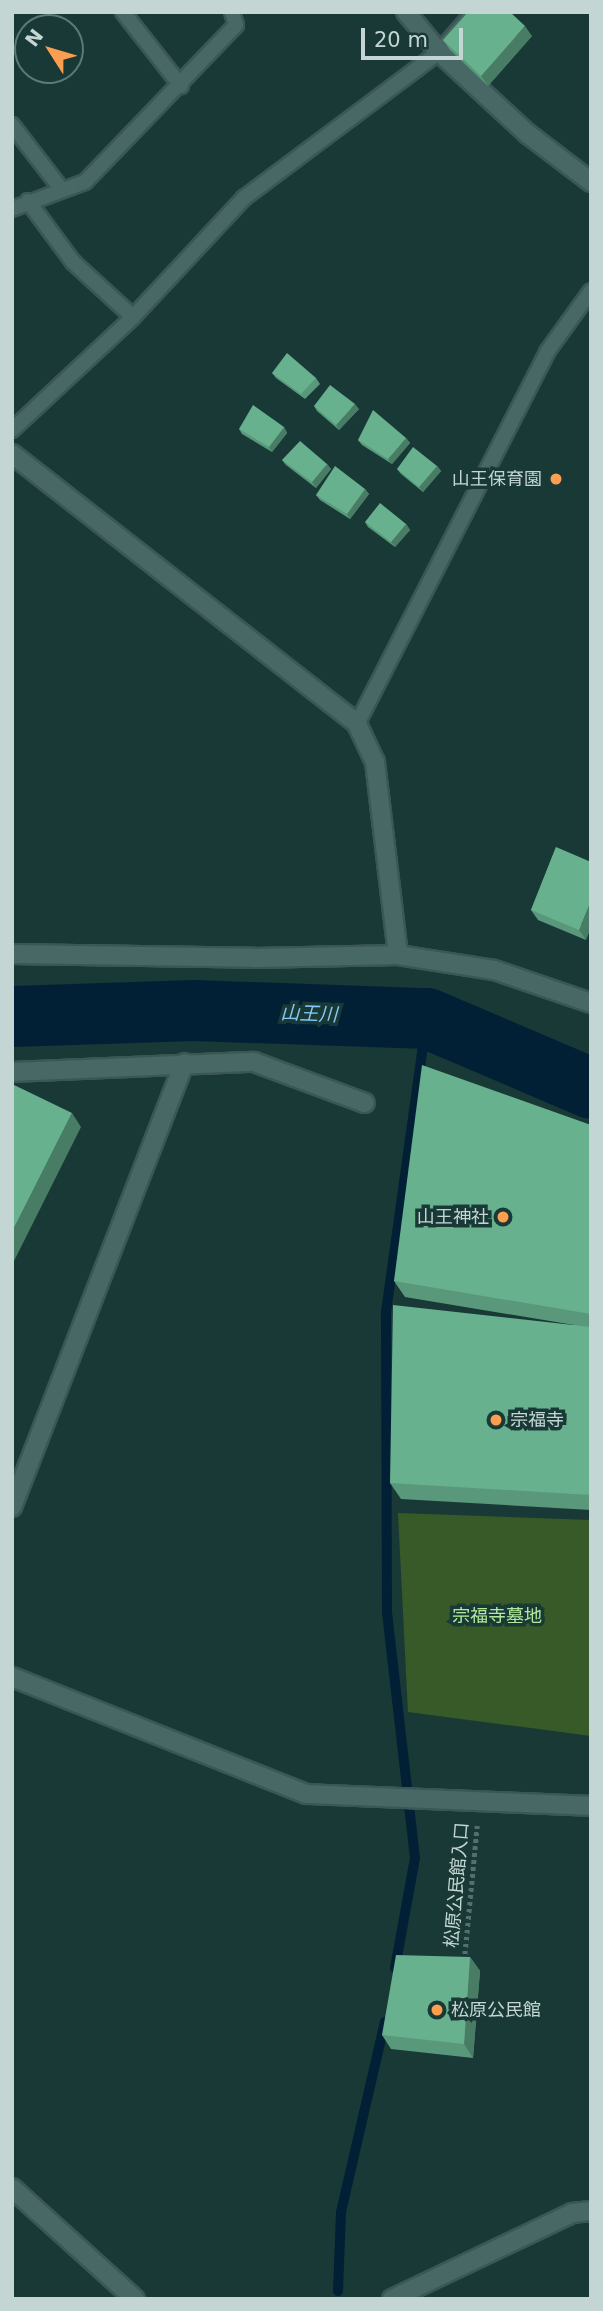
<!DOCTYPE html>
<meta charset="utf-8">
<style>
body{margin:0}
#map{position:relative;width:603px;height:2311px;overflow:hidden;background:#193936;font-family:"DejaVu Sans","Noto Sans JP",sans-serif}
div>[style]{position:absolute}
.green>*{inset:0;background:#375a28}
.stream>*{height:10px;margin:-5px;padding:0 5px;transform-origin:5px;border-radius:5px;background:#022035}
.river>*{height:61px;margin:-30.5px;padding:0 30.5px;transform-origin:30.5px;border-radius:30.5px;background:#022035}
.path>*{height:4.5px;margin-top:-2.25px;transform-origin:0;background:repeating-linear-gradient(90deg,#546f6c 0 3.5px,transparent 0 7px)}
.roads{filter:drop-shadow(2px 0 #3b5755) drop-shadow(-2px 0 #3b5755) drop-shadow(0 2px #3b5755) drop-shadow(0 -2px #3b5755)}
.service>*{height:14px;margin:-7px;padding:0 7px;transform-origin:7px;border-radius:7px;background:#476865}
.minor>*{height:18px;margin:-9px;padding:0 9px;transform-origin:9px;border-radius:9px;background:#476865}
.tertiary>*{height:18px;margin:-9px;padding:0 9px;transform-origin:9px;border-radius:9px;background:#476865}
.wall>*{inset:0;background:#59987b}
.shaded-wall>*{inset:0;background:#487c64}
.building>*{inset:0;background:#67b18f}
.dots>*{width:19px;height:19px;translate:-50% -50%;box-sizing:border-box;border:4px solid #193936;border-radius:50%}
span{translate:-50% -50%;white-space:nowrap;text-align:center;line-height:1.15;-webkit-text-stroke:7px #193936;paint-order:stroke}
.poi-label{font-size:18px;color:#c4d6d4}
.right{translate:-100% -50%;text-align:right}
.left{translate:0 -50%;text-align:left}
.park-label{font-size:18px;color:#b1e99b}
.street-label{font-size:18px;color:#c4d6d4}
.water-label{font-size:19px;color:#88c8f9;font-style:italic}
.frame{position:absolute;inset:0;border:14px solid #c4d6d4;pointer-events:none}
.north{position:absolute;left:14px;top:14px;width:70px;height:70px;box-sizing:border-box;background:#193936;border:2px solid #5d7875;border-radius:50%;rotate:307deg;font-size:19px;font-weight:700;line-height:28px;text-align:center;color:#c4d6d4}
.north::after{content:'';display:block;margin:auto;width:24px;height:32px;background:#fb9e50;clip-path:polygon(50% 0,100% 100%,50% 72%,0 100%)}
.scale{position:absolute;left:361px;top:28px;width:102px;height:32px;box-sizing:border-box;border:4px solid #c4d6d4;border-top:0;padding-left:9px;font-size:21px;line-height:24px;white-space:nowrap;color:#c4d6d4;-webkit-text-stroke:5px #193936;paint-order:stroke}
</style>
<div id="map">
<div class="green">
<div style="clip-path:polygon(398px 1513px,591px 1520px,591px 1736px,408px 1712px)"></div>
</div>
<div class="stream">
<div style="left:395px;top:1968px;width:112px;rotate:-79.7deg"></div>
<div style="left:415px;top:1858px;width:248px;rotate:-96.5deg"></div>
<div style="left:387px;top:1612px;width:300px;rotate:-90.2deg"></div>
<div style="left:386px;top:1312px;width:297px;rotate:-82.1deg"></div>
<div style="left:338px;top:2291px;width:79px;rotate:-87.8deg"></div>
<div style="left:341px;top:2212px;width:195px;rotate:-77deg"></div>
</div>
<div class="river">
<div style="left:12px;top:1016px;width:182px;rotate:-1.9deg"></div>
<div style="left:194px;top:1010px;width:233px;rotate:2deg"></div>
<div style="left:427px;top:1018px;width:178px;rotate:23.1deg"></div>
</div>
<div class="path">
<div style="left:464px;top:1961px;width:136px;rotate:-84.5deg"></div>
</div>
<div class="roads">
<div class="service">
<div style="left:123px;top:12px;width:94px;rotate:51.9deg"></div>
<div style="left:12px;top:125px;width:82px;rotate:52.4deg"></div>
<div style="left:28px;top:201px;width:76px;rotate:53.6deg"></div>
<div style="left:73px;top:262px;width:81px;rotate:42.5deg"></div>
<div style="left:12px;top:209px;width:78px;rotate:-20.3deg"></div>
<div style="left:85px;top:182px;width:218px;rotate:-46.1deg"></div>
<div style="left:236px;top:25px;width:14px;rotate:-107deg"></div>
<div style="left:12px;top:430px;width:166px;rotate:-43deg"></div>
<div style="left:133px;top:317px;width:163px;rotate:-47deg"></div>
<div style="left:244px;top:198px;width:244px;rotate:-36.8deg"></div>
<div style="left:439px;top:52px;width:53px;rotate:-48.8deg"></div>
<div style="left:357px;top:724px;width:418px;rotate:-62.9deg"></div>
<div style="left:547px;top:352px;width:75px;rotate:-54.2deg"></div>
</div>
<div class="minor">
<div style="left:406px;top:12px;width:52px;rotate:50.5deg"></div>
<div style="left:439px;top:52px;width:121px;rotate:42.7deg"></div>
<div style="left:528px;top:134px;width:79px;rotate:37.3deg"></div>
<div style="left:12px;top:454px;width:438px;rotate:38deg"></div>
<div style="left:357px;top:724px;width:42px;rotate:64.7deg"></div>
<div style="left:375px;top:762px;width:194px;rotate:83.2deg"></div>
<div style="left:12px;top:1072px;width:242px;rotate:-2.4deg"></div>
<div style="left:254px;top:1062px;width:118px;rotate:20.3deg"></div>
<div style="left:12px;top:1507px;width:476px;rotate:-68.8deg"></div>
<div style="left:12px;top:1677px;width:316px;rotate:21.7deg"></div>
<div style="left:306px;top:1794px;width:285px;rotate:2.4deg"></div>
<div style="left:12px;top:2188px;width:166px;rotate:42.1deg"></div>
<div style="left:392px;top:2299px;width:199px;rotate:-25.5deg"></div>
<div style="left:572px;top:2213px;width:19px;rotate:-6deg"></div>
</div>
<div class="tertiary">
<div style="left:12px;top:954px;width:243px;rotate:0.9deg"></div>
<div style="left:255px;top:958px;width:143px;rotate:-1.2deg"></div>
<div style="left:398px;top:955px;width:97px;rotate:8.9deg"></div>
<div style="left:494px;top:970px;width:102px;rotate:18.8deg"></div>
</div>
</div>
<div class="wall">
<div style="clip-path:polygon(532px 36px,488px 86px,450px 50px,443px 40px)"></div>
<div style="clip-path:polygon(272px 373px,316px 378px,320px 384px,305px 399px,276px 378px)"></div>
<div style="clip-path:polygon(314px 406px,359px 409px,339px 430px,317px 411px)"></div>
<div style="clip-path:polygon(284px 427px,287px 433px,272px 452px,242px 434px,239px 429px)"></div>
<div style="clip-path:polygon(406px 438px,410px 443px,392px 464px,362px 445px,358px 440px)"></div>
<div style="clip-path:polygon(282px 460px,327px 464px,331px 469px,316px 488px,286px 465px)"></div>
<div style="clip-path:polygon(437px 466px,441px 471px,423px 492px,401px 474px,397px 469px)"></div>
<div style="clip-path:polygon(365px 489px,369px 494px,350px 519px,320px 500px,316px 495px)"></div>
<div style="clip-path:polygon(365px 522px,406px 524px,410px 530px,395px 547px,368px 527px)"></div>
<div style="clip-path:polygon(556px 847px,586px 940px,538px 920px,531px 910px)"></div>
<div style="clip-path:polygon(591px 1125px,591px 1510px,401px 1499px,390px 1483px,574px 1325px,405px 1297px,394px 1281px)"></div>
<div style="clip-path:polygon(470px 1957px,480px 1971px,473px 2058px,391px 2049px,382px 2035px)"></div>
</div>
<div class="shaded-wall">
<div style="clip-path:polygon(525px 26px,532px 36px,488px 86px,481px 76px)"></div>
<div style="clip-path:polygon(355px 404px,359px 409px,339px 430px,336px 425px)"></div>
<div style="clip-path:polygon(284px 427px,287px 433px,272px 452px,269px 447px)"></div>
<div style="clip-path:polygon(406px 438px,410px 443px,392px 464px,388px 459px)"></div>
<div style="clip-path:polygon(327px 464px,331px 469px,316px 488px,312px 482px)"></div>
<div style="clip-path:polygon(437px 466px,441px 471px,423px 492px,419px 487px)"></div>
<div style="clip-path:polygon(365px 489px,369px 494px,350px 519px,347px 514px)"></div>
<div style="clip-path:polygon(406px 524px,410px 530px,395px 547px,391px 542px)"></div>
<div style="clip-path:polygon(591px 901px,591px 928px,586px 940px,579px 930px)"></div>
<div style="clip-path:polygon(72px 1113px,81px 1127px,13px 1263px,12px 1232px)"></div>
<div style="clip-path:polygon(470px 1957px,480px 1971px,473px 2058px,464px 2044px)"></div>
</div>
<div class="building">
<div style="clip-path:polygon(468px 12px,510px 12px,525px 26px,481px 76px,443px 40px)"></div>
<div style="clip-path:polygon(287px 353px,316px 378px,301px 394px,272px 373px)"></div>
<div style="clip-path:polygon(330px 385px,355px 404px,336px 425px,314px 406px)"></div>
<div style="clip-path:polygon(253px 405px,284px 427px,269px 447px,239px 429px)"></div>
<div style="clip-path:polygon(373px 410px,406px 438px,388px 459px,358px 440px)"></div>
<div style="clip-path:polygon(300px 441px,327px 464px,312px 482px,282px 460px)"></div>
<div style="clip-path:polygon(413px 447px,437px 466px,419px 487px,397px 469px)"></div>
<div style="clip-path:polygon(335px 466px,365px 489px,347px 514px,316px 495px)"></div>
<div style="clip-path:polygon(380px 503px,406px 524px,391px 542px,365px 522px)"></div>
<div style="clip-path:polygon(556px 847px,591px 862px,591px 901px,579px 930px,531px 910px)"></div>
<div style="clip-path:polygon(422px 1065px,591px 1125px,591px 1314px,394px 1281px)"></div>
<div style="clip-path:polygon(12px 1084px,72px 1113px,12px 1232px)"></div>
<div style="clip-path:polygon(393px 1305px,591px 1327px,591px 1495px,390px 1483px)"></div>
<div style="clip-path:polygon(396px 1955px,470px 1957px,464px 2044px,382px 2035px)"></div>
</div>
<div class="dots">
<div style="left:556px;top:479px;background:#fb9e50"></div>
<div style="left:503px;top:1217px;background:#fb9e50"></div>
<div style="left:496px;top:1420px;background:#fb9e50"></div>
<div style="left:437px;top:2010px;background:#fb9e50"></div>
</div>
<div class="poi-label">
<span class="right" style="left:542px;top:479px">山王保育園</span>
<span class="right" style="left:489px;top:1217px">山王神社</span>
<span class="left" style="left:510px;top:1420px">宗福寺</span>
<span class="left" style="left:451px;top:2010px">松原公民館</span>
</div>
<div class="park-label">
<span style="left:497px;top:1616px">宗福寺墓地</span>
</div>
<div class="street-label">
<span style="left:457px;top:1885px;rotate:-85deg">松原公民館入口</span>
</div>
<div class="water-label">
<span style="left:309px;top:1014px;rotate:2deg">山王川</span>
</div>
<div class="frame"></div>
<div class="north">N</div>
<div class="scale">20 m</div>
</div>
